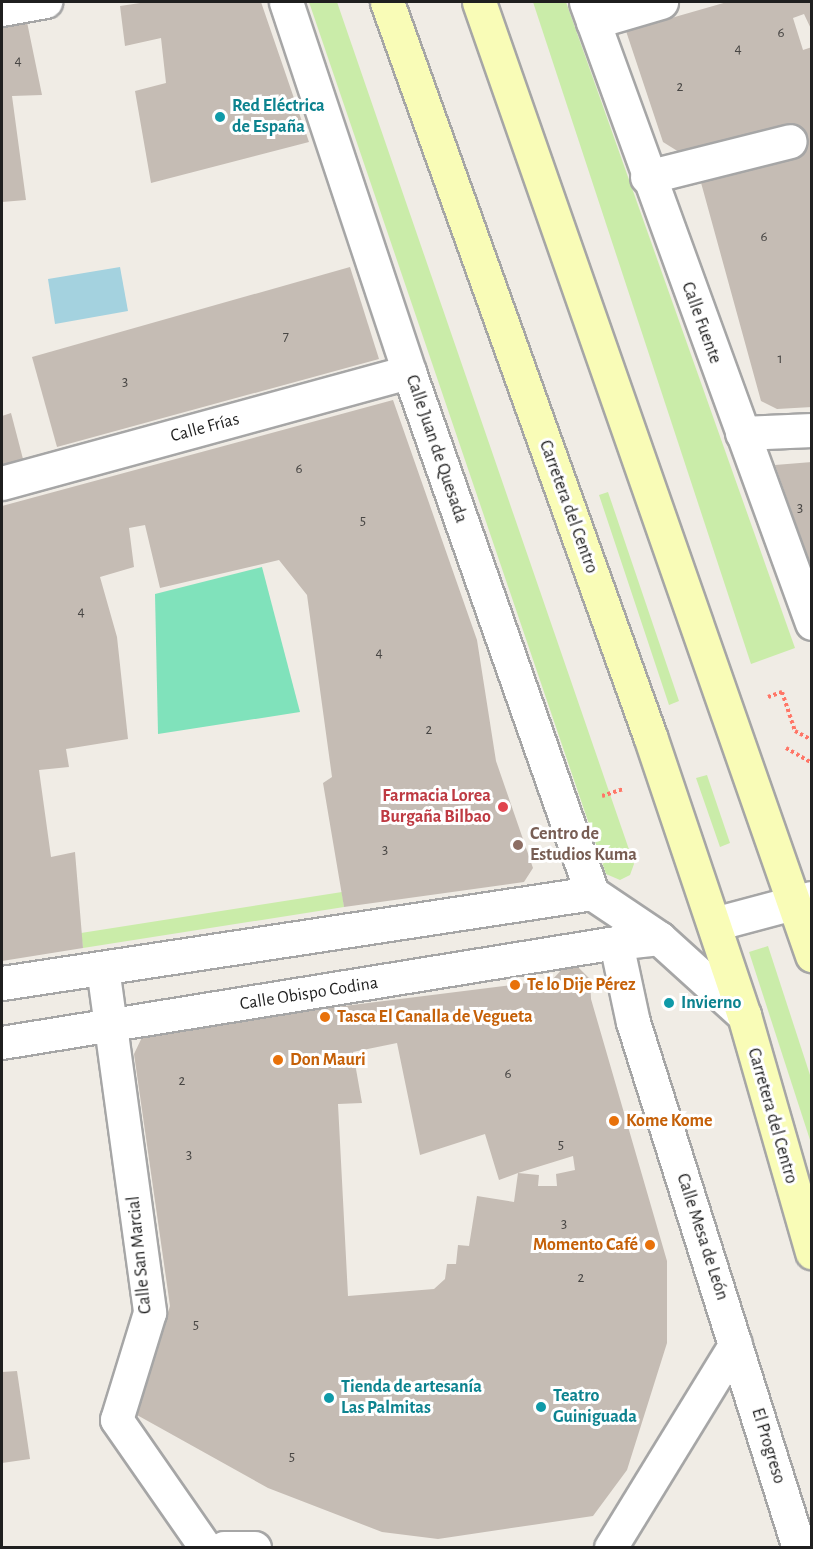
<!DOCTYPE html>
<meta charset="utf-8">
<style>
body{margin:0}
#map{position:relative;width:813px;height:1549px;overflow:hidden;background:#f0ece5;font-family:"Alegreya Sans",sans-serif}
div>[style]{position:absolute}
.grass>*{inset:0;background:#caeca9}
.pitch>*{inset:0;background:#80e2bb}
.water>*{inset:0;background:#a4d2df}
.building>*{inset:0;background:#c5bcb4}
.path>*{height:4px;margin-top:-2px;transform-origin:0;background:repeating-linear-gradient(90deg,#ff7667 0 3px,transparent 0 6px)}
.roads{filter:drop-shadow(2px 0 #a6a6a6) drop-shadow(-2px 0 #a6a6a6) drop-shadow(0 2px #a6a6a6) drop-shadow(0 -2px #a6a6a6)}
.pedestrian>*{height:32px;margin:-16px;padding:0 16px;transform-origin:16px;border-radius:16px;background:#fff}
.minor>*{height:33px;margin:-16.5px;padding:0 16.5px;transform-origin:16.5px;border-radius:16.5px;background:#fff}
.secondary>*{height:33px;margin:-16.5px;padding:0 16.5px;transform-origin:16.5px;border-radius:16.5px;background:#f9fcb7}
.dots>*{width:16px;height:16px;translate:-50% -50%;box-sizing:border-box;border:3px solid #fff;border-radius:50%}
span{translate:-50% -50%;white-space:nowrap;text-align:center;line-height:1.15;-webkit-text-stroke:6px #fff;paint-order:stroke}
.number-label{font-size:15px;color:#484644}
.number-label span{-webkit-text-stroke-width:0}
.culture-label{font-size:18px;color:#0d838f;font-weight:700}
.left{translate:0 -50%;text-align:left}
.street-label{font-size:18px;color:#1f1f1f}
.health-label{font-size:18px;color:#be3a42;font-weight:700}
.right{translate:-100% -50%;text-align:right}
.education-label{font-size:18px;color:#785e54;font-weight:700}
.food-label{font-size:18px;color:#c56008;font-weight:700}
.frame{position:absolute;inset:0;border:3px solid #1f1f1f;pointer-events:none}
</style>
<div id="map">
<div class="grass">
<div style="clip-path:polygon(309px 2px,337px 2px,634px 864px,630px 875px,620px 880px,606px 874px)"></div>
<div style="clip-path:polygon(533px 2px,566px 2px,795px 648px,751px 664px)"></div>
<div style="clip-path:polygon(608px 492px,679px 701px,669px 705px,599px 495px)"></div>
<div style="clip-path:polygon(707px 775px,730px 843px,720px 847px,696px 778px)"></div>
<div style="clip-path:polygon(342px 892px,344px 907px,83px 948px,81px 933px)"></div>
<div style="clip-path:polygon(768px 946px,811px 1078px,811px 1143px,749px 952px)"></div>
</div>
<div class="pitch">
<div style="clip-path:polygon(262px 567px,300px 712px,158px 734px,155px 594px)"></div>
</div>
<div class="water">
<div style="clip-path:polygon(120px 267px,128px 311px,55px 324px,48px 279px)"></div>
</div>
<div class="building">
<div style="clip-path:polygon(147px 2px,261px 2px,309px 142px,151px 183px,135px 91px,166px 83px,161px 38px,125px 46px,120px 6px)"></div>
<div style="clip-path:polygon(727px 2px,812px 2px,812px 31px,804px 14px,793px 18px,803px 50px,812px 47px,812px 407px,777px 409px,761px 401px,700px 179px,687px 157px,663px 142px,626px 31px)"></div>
<div style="clip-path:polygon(27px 22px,42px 95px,12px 96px,26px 200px,2px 202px,2px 27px)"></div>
<div style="clip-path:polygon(350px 267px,379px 359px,57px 447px,32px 357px)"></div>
<div style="clip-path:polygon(393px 400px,477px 640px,496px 761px,533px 868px,524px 882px,344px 907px,323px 783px,332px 777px,307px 595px,279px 560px,160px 588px,145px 525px,129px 528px,134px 567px,100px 577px,117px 637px,128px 739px,66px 749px,69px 767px,39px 770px,51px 857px,75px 852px,83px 948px,2px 961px,2px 506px)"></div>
<div style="clip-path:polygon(11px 413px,23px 459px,2px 465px,2px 416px)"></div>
<div style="clip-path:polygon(812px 462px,812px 569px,775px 465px)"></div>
<div style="clip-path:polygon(evenodd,565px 966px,577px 966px,590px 979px,591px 999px,667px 1261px,667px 1343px,627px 1470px,593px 1516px,438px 1539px,382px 1532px,268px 1488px,137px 1415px,170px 1306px,134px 1054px,145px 1031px,552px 980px,565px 966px,397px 1043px,420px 1155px,485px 1134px,499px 1180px,518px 1173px,573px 1156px,575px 1170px,556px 1174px,557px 1186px,538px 1186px,539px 1175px,518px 1173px,514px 1202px,477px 1196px,469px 1246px,458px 1245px,456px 1264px,447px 1264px,445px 1279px,434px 1289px,348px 1296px,338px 1104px,362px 1103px,353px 1052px,397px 1043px)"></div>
<div style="clip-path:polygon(17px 1371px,30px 1459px,2px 1463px,2px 1372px)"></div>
</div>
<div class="path">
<div style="left:768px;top:697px;width:15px;rotate:-20deg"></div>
<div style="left:782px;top:692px;width:41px;rotate:71.6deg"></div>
<div style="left:795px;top:731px;width:19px;rotate:28deg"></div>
<div style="left:786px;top:748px;width:30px;rotate:30deg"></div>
<div style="left:602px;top:796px;width:22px;rotate:-18deg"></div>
</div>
<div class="roads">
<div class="pedestrian">
<div style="left:2px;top:10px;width:45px;rotate:-10.3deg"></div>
<div style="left:103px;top:968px;width:348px;rotate:82.2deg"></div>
<div style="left:150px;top:1313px;width:112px;rotate:107.1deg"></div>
<div style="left:117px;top:1420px;width:156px;rotate:55.2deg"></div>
<div style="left:2px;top:1043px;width:622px;rotate:-9.25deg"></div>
<div style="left:224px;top:1548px;width:31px"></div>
<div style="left:611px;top:1548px;width:239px;rotate:-58.5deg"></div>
</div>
<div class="minor">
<div style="left:286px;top:2px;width:390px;rotate:71.6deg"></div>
<div style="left:409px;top:372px;width:552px;rotate:70.65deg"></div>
<div style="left:586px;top:2px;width:661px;rotate:70deg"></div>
<div style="left:593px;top:22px;width:71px;rotate:-16.4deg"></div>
<div style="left:647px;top:177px;width:147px;rotate:-14.1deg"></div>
<div style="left:742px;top:433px;width:70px;rotate:-2.5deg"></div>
<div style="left:2px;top:483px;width:422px;rotate:-15.3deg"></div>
<div style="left:592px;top:893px;width:81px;rotate:33.9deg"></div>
<div style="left:659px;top:938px;width:115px;rotate:42.2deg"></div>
<div style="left:714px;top:924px;width:101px;rotate:-14.9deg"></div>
<div style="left:659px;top:938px;width:43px;rotate:173.4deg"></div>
<div style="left:616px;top:943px;width:81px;rotate:77.9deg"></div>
<div style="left:633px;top:1022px;width:552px;rotate:72.48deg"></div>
<div style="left:2px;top:983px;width:597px;rotate:-8.67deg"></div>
</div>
<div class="secondary">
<div style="left:387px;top:2px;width:780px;rotate:70.29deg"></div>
<div style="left:650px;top:736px;width:294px;rotate:71.4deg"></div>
<div style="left:744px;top:1015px;width:247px;rotate:74deg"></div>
<div style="left:479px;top:2px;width:1010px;rotate:70.74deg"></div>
</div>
</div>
<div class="dots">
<div style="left:220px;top:117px;background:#0f9aa8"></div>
<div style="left:503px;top:807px;background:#e0444e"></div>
<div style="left:518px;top:845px;background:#8d6e63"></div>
<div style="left:515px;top:985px;background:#e8710a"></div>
<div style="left:669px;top:1003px;background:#0f9aa8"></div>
<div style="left:325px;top:1017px;background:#e8710a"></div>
<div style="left:278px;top:1060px;background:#e8710a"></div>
<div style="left:614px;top:1121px;background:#e8710a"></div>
<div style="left:650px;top:1245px;background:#e8710a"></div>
<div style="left:329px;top:1398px;background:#0f9aa8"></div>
<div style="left:541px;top:1407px;background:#0f9aa8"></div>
</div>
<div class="number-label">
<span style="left:781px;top:33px">6</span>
<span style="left:738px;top:49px">4</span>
<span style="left:18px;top:61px">4</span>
<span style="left:680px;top:87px">2</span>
<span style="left:764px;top:237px">6</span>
<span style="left:286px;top:337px">7</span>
<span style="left:780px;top:359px">1</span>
<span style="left:125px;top:382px">3</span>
<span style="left:299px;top:469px">6</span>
<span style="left:800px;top:508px">3</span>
<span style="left:363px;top:521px">5</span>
<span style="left:81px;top:612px">4</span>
<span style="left:379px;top:653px">4</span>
<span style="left:429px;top:730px">2</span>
<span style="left:385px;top:850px">3</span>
<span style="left:508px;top:1074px">6</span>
<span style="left:182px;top:1081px">2</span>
<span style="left:561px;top:1145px">5</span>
<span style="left:189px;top:1155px">3</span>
<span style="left:564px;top:1224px">3</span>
<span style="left:581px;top:1278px">2</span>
<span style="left:196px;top:1325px">5</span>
<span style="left:292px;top:1457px">5</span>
</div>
<div class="culture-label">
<span class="left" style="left:232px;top:117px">Red Eléctrica<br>de España</span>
<span class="left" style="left:681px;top:1003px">Invierno</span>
<span class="left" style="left:341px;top:1398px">Tienda de artesanía<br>Las Palmitas</span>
<span class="left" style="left:553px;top:1407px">Teatro<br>Guiniguada</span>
</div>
<div class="street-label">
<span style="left:701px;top:323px;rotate:70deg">Calle Fuente</span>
<span style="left:205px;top:428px;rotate:-15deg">Calle Frías</span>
<span style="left:436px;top:449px;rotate:71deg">Calle Juan de Quesada</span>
<span style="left:568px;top:507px;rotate:70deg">Carretera del Centro</span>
<span style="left:309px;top:994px;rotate:-9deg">Calle Obispo Codina</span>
<span style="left:772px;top:1116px;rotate:74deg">Carretera del Centro</span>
<span style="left:702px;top:1237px;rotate:72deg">Calle Mesa de León</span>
<span style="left:140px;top:1255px;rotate:-96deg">Calle San Marcial</span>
<span style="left:768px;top:1446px;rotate:73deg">El Progreso</span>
</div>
<div class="health-label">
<span class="right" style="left:491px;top:807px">Farmacia Lorea<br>Burgaña Bilbao</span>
</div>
<div class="education-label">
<span class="left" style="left:530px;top:845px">Centro de<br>Estudios Kuma</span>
</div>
<div class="food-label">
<span class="left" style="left:527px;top:985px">Te lo Dije Pérez</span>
<span class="left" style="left:337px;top:1017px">Tasca El Canalla de Vegueta</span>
<span class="left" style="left:290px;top:1060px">Don Mauri</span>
<span class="left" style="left:626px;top:1121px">Kome Kome</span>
<span class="right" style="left:638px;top:1245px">Momento Café</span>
</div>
<div class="frame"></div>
</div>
